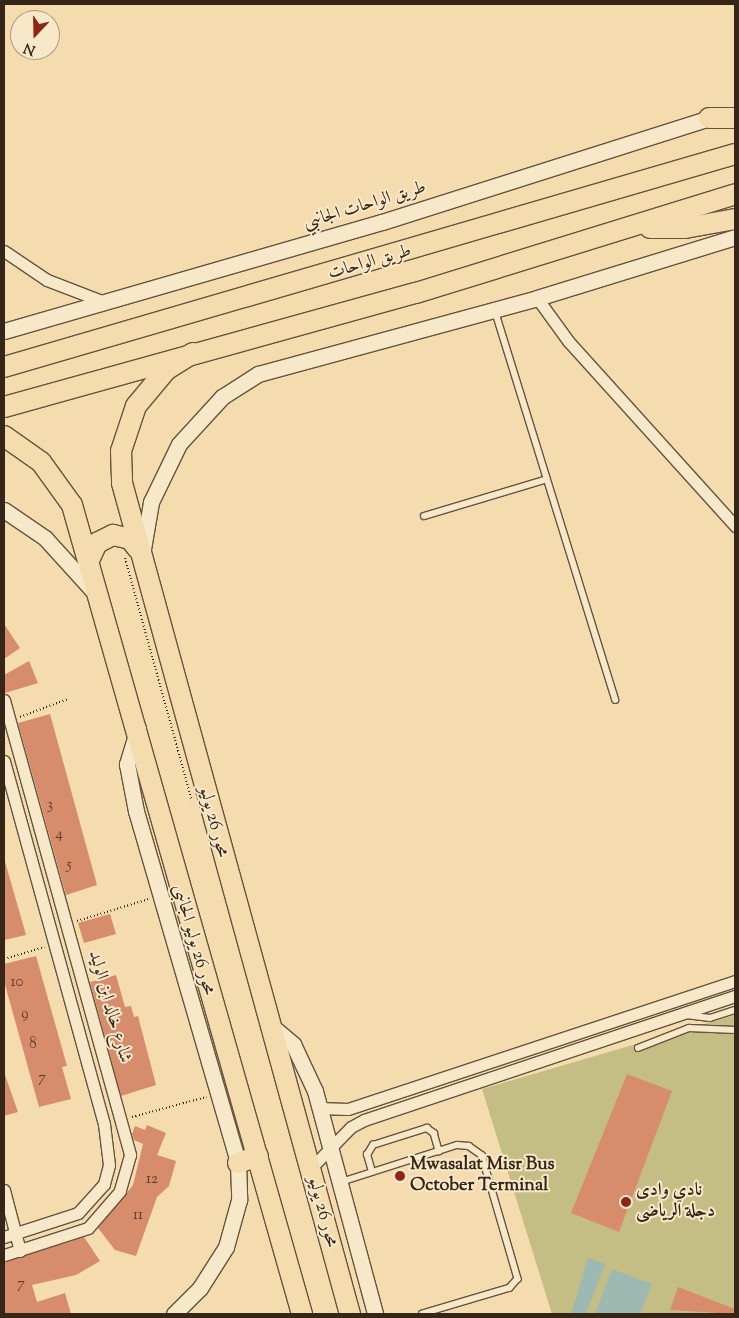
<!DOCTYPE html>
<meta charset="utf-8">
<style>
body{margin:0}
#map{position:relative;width:739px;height:1318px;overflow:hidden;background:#f5dcae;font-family:"Sorts Mill Goudy",Amiri,serif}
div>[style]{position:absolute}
.green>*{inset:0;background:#c4be85}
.water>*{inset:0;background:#9dbab2}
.building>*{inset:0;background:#d78d6c}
.path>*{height:2px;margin-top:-1px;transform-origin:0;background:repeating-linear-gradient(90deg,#352618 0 1px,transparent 0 3.5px)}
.roads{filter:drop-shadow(1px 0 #65543e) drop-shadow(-1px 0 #65543e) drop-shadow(0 1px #65543e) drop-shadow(0 -1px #65543e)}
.lane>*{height:5.5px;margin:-2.75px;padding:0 2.75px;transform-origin:2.75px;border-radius:2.75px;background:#f8e8ca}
.street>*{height:11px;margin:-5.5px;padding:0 5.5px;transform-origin:5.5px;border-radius:5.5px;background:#f8e8ca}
.secondary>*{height:15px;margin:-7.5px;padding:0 7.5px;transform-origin:7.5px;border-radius:7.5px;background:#f8e8ca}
.highway>*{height:20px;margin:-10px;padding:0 10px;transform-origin:10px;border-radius:10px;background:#f5dcae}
.dots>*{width:14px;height:14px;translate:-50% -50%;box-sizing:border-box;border:2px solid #f8e8ca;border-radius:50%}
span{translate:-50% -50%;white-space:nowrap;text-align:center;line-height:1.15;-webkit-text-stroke:4px #f8e8ca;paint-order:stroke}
.number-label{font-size:15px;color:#5e402d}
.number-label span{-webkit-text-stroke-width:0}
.street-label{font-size:18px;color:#352618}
.poi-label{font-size:18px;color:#352618;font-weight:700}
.left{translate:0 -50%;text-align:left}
.frame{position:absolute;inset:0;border:5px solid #352618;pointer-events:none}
.north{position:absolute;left:10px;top:10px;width:50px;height:50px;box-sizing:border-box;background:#f8e8ca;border:1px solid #aa9a83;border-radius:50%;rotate:201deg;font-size:14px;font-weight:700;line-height:20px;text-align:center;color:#352618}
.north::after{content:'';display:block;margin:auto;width:18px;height:22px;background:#8f2418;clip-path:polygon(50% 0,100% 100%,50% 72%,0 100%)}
</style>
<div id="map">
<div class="green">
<div style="clip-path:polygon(735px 1015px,735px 1314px,552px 1314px,482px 1089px)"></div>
</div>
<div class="water">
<div style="clip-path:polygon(588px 1258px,605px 1264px,586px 1314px,571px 1314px)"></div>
<div style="clip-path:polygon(612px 1269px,652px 1284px,640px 1314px,595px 1314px)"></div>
</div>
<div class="building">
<div style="clip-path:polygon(4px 624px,20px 648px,4px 659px)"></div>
<div style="clip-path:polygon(29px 661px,38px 683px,5px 693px,4px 675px)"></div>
<div style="clip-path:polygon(50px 714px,97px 885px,66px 895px,18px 723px)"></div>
<div style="clip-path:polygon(4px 858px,26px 935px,4px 940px)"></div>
<div style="clip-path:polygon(110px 914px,116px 934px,84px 943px,78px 923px)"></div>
<div style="clip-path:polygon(36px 956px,67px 1066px,62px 1067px,71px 1099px,39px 1107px,4px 981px,4px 964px)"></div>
<div style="clip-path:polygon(116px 975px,125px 1007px,131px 1006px,134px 1017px,138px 1016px,156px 1085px,121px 1096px,90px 982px)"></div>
<div style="clip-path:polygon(4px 1072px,18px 1112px,4px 1116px)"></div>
<div style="clip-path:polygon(627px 1074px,672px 1091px,619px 1232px,571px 1213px)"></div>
<div style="clip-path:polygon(147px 1125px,166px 1133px,157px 1155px,176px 1161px,169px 1186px,157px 1197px,136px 1256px,115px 1250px,98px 1228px,133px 1185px,143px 1144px,134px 1140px,132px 1134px,135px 1126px,145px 1130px)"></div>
<div style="clip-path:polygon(84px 1237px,100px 1261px,76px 1275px,32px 1285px,37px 1302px,65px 1293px,71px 1314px,4px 1314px,4px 1262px)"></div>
<div style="clip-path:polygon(678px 1287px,735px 1309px,735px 1314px,670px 1310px)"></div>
</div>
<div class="path">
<div style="left:125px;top:558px;width:252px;rotate:74.6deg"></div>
<div style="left:20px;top:717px;width:51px;rotate:-20.6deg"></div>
<div style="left:77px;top:921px;width:75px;rotate:-17deg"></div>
<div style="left:4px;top:959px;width:42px;rotate:-16.7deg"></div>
<div style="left:132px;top:1117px;width:77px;rotate:-15.1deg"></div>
</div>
<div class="roads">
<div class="lane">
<div style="left:495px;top:310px;width:408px;rotate:72.8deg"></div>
<div style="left:424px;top:516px;width:128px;rotate:-16.7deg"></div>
<div style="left:686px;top:1015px;width:24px;rotate:7deg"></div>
<div style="left:710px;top:1018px;width:26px;rotate:-18deg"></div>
<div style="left:638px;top:1048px;width:55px;rotate:-21.4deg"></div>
<div style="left:689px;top:1028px;width:46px;rotate:2.5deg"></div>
<div style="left:372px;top:1172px;width:18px;rotate:-106deg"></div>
<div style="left:367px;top:1155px;width:12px;rotate:-59deg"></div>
<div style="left:373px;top:1145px;width:57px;rotate:-17.5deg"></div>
<div style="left:427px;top:1128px;width:9px;rotate:36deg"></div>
<div style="left:434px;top:1133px;width:19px;rotate:74deg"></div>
<div style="left:341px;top:1182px;width:122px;rotate:-17.7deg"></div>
<div style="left:457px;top:1145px;width:12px;rotate:5deg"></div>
<div style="left:469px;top:1146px;width:16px;rotate:35deg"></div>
<div style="left:482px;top:1155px;width:129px;rotate:73.8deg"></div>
<div style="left:518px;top:1279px;width:12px;rotate:132deg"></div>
<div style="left:510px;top:1288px;width:91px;rotate:163.4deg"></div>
</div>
<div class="street">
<div style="left:4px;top:251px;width:52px;rotate:34deg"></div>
<div style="left:47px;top:280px;width:61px;rotate:21.1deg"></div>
<div style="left:537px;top:298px;width:54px;rotate:54deg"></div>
<div style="left:569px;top:342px;width:248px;rotate:47.9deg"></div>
<div style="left:4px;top:700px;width:472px;rotate:74.5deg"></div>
<div style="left:130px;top:1155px;width:37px;rotate:106deg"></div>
<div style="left:120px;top:1191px;width:49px;rotate:130.9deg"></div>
<div style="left:88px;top:1228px;width:88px;rotate:162.2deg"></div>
<div style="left:4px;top:761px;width:377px;rotate:74.6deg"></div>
<div style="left:104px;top:1124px;width:41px;rotate:83deg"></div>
<div style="left:109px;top:1165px;width:20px;rotate:105deg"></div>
<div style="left:104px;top:1184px;width:39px;rotate:132deg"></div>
<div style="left:78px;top:1213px;width:78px;rotate:162deg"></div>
<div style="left:319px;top:1108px;width:29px;rotate:2deg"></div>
<div style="left:348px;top:1109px;width:408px;rotate:-18.3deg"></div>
<div style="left:310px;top:1169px;width:59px;rotate:-45.7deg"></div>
<div style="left:351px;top:1127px;width:15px;rotate:-28deg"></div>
<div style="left:364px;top:1120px;width:391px;rotate:-18.5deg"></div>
<div style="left:4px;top:1190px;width:63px;rotate:75.3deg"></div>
</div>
<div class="secondary">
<div style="left:4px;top:331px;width:393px;rotate:-16.1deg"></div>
<div style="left:382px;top:222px;width:354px;rotate:-17.6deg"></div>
<div style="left:4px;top:510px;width:50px;rotate:34.3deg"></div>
<div style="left:45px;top:538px;width:73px;rotate:47.8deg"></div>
<div style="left:143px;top:549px;width:48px;rotate:-80.3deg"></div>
<div style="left:151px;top:502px;width:64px;rotate:-64.2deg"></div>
<div style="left:179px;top:444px;width:64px;rotate:-47.5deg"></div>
<div style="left:222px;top:397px;width:43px;rotate:-32.6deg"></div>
<div style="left:258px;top:374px;width:289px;rotate:-15.2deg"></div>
<div style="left:537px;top:298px;width:207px;rotate:-17.1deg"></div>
<div style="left:138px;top:728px;width:38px;rotate:107deg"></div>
<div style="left:127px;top:764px;width:48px;rotate:79.2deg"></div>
<div style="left:136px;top:811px;width:366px;rotate:73.8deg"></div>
<div style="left:238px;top:1163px;width:37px;rotate:88deg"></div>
<div style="left:239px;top:1200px;width:49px;rotate:105.5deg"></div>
<div style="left:226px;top:1247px;width:49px;rotate:122.4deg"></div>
<div style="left:200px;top:1288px;width:37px;rotate:135deg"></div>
<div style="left:268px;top:1023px;width:33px;rotate:40deg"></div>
<div style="left:293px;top:1044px;width:52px;rotate:64.9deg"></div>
<div style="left:315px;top:1091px;width:231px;rotate:74.9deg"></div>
</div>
<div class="highway">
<div style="left:709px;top:118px;width:26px"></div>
<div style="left:650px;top:228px;width:35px"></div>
<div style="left:685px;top:228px;width:51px;rotate:-10.2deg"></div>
<div style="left:193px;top:353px;width:32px;rotate:148deg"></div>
<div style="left:166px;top:370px;width:47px;rotate:129.8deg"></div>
<div style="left:136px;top:406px;width:47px;rotate:108.4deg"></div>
<div style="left:121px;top:451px;width:32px;rotate:88deg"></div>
<div style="left:122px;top:483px;width:862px;rotate:74.66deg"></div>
<div style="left:4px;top:367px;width:761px;rotate:-16.25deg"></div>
<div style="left:4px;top:407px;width:427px;rotate:-15.5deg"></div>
<div style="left:416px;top:293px;width:334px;rotate:-17.2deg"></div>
<div style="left:4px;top:436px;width:45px;rotate:35.1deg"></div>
<div style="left:41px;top:462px;width:53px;rotate:54.2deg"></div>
<div style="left:72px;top:505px;width:841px;rotate:74.13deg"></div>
<div style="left:90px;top:558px;width:17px;rotate:-65deg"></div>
<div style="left:97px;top:543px;width:18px;rotate:-27deg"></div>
<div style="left:113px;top:535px;width:17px;rotate:13deg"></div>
<div style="left:130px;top:539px;width:13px;rotate:51deg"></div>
<div style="left:238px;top:1163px;width:21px;rotate:-19deg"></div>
</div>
</div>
<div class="dots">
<div style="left:400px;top:1176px;background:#8f2418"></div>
<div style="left:626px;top:1202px;background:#8f2418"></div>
</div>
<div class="number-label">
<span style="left:50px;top:806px">3</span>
<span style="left:59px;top:835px">4</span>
<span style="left:69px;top:866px">5</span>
<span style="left:17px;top:983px">10</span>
<span style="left:25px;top:1015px">9</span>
<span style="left:33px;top:1045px">8</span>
<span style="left:42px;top:1079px">7</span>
<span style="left:152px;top:1180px">12</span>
<span style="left:138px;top:1216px">11</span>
<span style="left:21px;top:1285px">7</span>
</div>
<div class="street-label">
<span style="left:365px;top:206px;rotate:-17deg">طريق الواحات الجانبي</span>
<span style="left:370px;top:263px;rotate:-16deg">طريق الواحات</span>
<span style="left:213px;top:822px;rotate:75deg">محور 26 يوليو</span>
<span style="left:193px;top:940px;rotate:74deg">محور 26 يوليو الجانبى</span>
<span style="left:109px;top:1007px;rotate:74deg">شارع خالد ابن الوليد</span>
<span style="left:322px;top:1212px;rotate:75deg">محور 26 يوليو</span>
</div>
<div class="poi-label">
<span class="left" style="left:410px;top:1176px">Mwasalat Misr Bus<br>October Terminal</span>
<span class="left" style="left:636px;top:1202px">نادي وادى<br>دجلة الرياضى</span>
</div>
<div class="frame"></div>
<div class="north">N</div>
</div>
